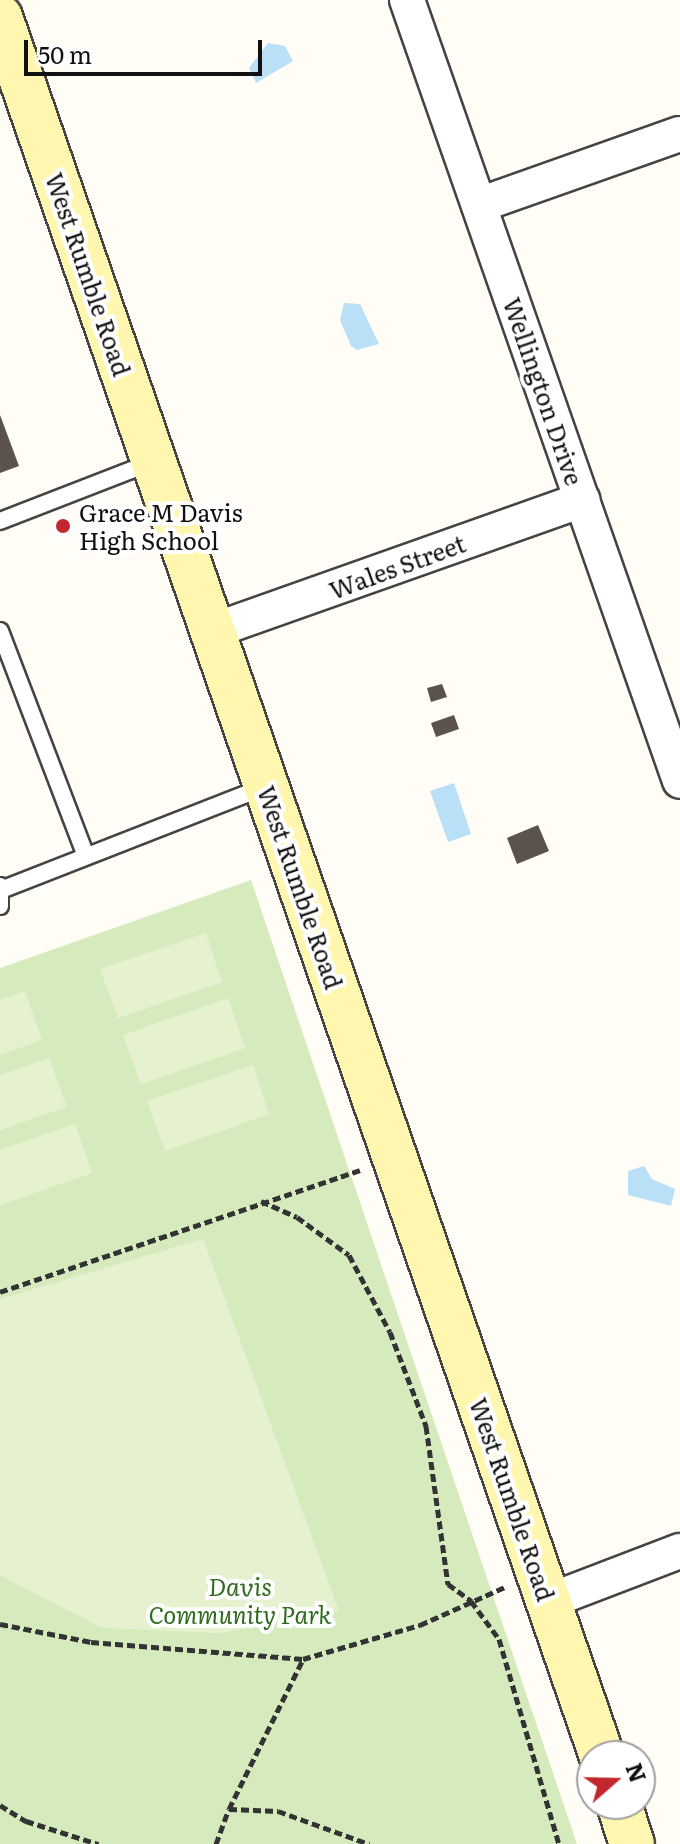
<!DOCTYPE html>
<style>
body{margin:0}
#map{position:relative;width:680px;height:1844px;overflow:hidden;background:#fffdf5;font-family:Literata,serif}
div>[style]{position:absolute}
.green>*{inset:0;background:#d5ebbd}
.pitch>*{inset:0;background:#e6f2cf}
.water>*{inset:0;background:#b9e0f7}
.building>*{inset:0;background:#5a524d}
.path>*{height:5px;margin-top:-2.5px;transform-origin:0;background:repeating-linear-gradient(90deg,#333 0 8px,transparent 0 12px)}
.roads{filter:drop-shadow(2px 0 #444) drop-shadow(-2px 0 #444) drop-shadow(0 2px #444) drop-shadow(0 -2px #444)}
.lane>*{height:16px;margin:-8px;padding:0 8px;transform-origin:8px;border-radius:8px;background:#fff}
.street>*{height:34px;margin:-17px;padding:0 17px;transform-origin:17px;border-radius:17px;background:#fff}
.secondary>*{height:44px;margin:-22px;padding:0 22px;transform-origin:22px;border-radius:22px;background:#fff6b0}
.dots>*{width:22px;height:22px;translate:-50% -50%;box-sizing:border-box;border:4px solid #fff;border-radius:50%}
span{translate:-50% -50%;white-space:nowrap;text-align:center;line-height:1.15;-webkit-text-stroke:8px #fff;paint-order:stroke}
.street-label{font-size:24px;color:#111}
.poi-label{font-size:24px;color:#111}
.left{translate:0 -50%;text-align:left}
.park-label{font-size:24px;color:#2f6b1f;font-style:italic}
.north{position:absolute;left:576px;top:1740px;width:80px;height:80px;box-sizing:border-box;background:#fff;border:2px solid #a0a0a0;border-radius:50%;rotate:70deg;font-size:22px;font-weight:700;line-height:32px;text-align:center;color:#111}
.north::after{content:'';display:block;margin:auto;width:28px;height:36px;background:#c4262e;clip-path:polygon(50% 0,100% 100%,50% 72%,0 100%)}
.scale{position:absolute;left:24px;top:40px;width:238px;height:36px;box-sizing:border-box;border:4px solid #111;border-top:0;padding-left:10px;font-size:24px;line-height:28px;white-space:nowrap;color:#111;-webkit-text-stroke:6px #fff;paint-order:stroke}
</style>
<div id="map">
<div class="green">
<div style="clip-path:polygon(251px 880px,577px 1844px,0 1844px,0 968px)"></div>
</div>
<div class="pitch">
<div style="clip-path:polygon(206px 933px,222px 982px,118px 1018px,100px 969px)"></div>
<div style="clip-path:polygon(25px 991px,42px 1040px,0 1055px,0 1000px)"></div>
<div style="clip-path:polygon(228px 998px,245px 1048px,141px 1084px,123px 1035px)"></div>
<div style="clip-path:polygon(49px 1058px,67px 1107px,0 1130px,0 1075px)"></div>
<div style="clip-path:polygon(253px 1065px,269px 1114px,165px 1151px,147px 1101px)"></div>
<div style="clip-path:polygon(75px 1124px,92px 1173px,0 1205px,0 1150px)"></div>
<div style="clip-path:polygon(203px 1239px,339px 1611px,220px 1633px,102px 1628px,0 1575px,0 1299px)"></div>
</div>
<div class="water">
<div style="clip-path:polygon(268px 43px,285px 46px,293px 61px,256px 83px,249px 68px)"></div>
<div style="clip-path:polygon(344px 303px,360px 304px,379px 344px,357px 350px,351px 346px,340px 320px)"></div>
<div style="clip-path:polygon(454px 783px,471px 834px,448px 842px,430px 791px)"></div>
<div style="clip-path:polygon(644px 1166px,652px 1179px,675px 1189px,671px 1206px,628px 1195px,628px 1171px)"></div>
</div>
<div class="building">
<div style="clip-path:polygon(0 415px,19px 466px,0 473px)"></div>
<div style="clip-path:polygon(442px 684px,447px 697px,431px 702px,427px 688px)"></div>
<div style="clip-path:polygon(454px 715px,459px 729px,436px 737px,431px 723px)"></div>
<div style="clip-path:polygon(538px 825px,549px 851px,517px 864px,507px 838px)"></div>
</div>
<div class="path">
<div style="left:261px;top:1201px;width:39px;rotate:24deg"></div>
<div style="left:297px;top:1217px;width:64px;rotate:36.2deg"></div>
<div style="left:349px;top:1255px;width:87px;rotate:62deg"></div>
<div style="left:390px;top:1332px;width:101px;rotate:69deg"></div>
<div style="left:426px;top:1426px;width:160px;rotate:82.1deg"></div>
<div style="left:448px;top:1584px;width:29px;rotate:36deg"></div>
<div style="left:471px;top:1601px;width:47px;rotate:53.6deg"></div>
<div style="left:499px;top:1639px;width:214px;rotate:73.7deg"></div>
<div style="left:0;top:1292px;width:380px;rotate:-18.7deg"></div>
<div style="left:0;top:1624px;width:93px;rotate:11.2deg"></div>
<div style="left:91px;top:1642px;width:213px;rotate:4.6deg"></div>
<div style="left:303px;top:1659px;width:122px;rotate:-16.2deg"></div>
<div style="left:420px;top:1625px;width:93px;rotate:-24.1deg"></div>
<div style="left:0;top:1805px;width:31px;rotate:32deg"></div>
<div style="left:26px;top:1821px;width:76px;rotate:17.7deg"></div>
<div style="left:229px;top:1809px;width:167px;rotate:-63.7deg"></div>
<div style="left:216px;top:1844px;width:37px;rotate:-70deg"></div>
<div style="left:229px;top:1809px;width:49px;rotate:2.3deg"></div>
<div style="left:278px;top:1811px;width:97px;rotate:19.9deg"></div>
</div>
<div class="roads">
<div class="lane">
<div style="left:0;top:521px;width:163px;rotate:-21.2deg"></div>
<div style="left:0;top:631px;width:241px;rotate:69.1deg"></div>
<div style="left:0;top:886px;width:20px;rotate:90deg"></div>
<div style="left:1px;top:890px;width:282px;rotate:-21.4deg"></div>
</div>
<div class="street">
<div style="left:407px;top:0;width:827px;rotate:70.73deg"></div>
<div style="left:479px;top:205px;width:213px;rotate:-19.5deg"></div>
<div style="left:212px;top:631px;width:393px;rotate:-19.5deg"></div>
<div style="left:549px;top:1601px;width:140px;rotate:-20.9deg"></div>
</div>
<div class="secondary">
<div style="left:0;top:17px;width:1840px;rotate:70.91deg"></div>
<div style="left:619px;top:1804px;width:42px;rotate:72deg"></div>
</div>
</div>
<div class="dots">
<div style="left:63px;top:526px;background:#c4262e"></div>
</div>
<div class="street-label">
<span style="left:89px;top:274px;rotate:71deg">West Rumble Road</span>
<span style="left:544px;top:391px;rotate:71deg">Wellington Drive</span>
<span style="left:397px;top:566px;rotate:-20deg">Wales Street</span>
<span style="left:301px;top:887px;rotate:71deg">West Rumble Road</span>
<span style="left:513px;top:1499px;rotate:71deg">West Rumble Road</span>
</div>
<div class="poi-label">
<span class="left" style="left:79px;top:526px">Grace M Davis<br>High School</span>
</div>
<div class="park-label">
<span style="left:240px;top:1600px">Davis<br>Community Park</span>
</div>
<div class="north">N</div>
<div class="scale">50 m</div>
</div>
